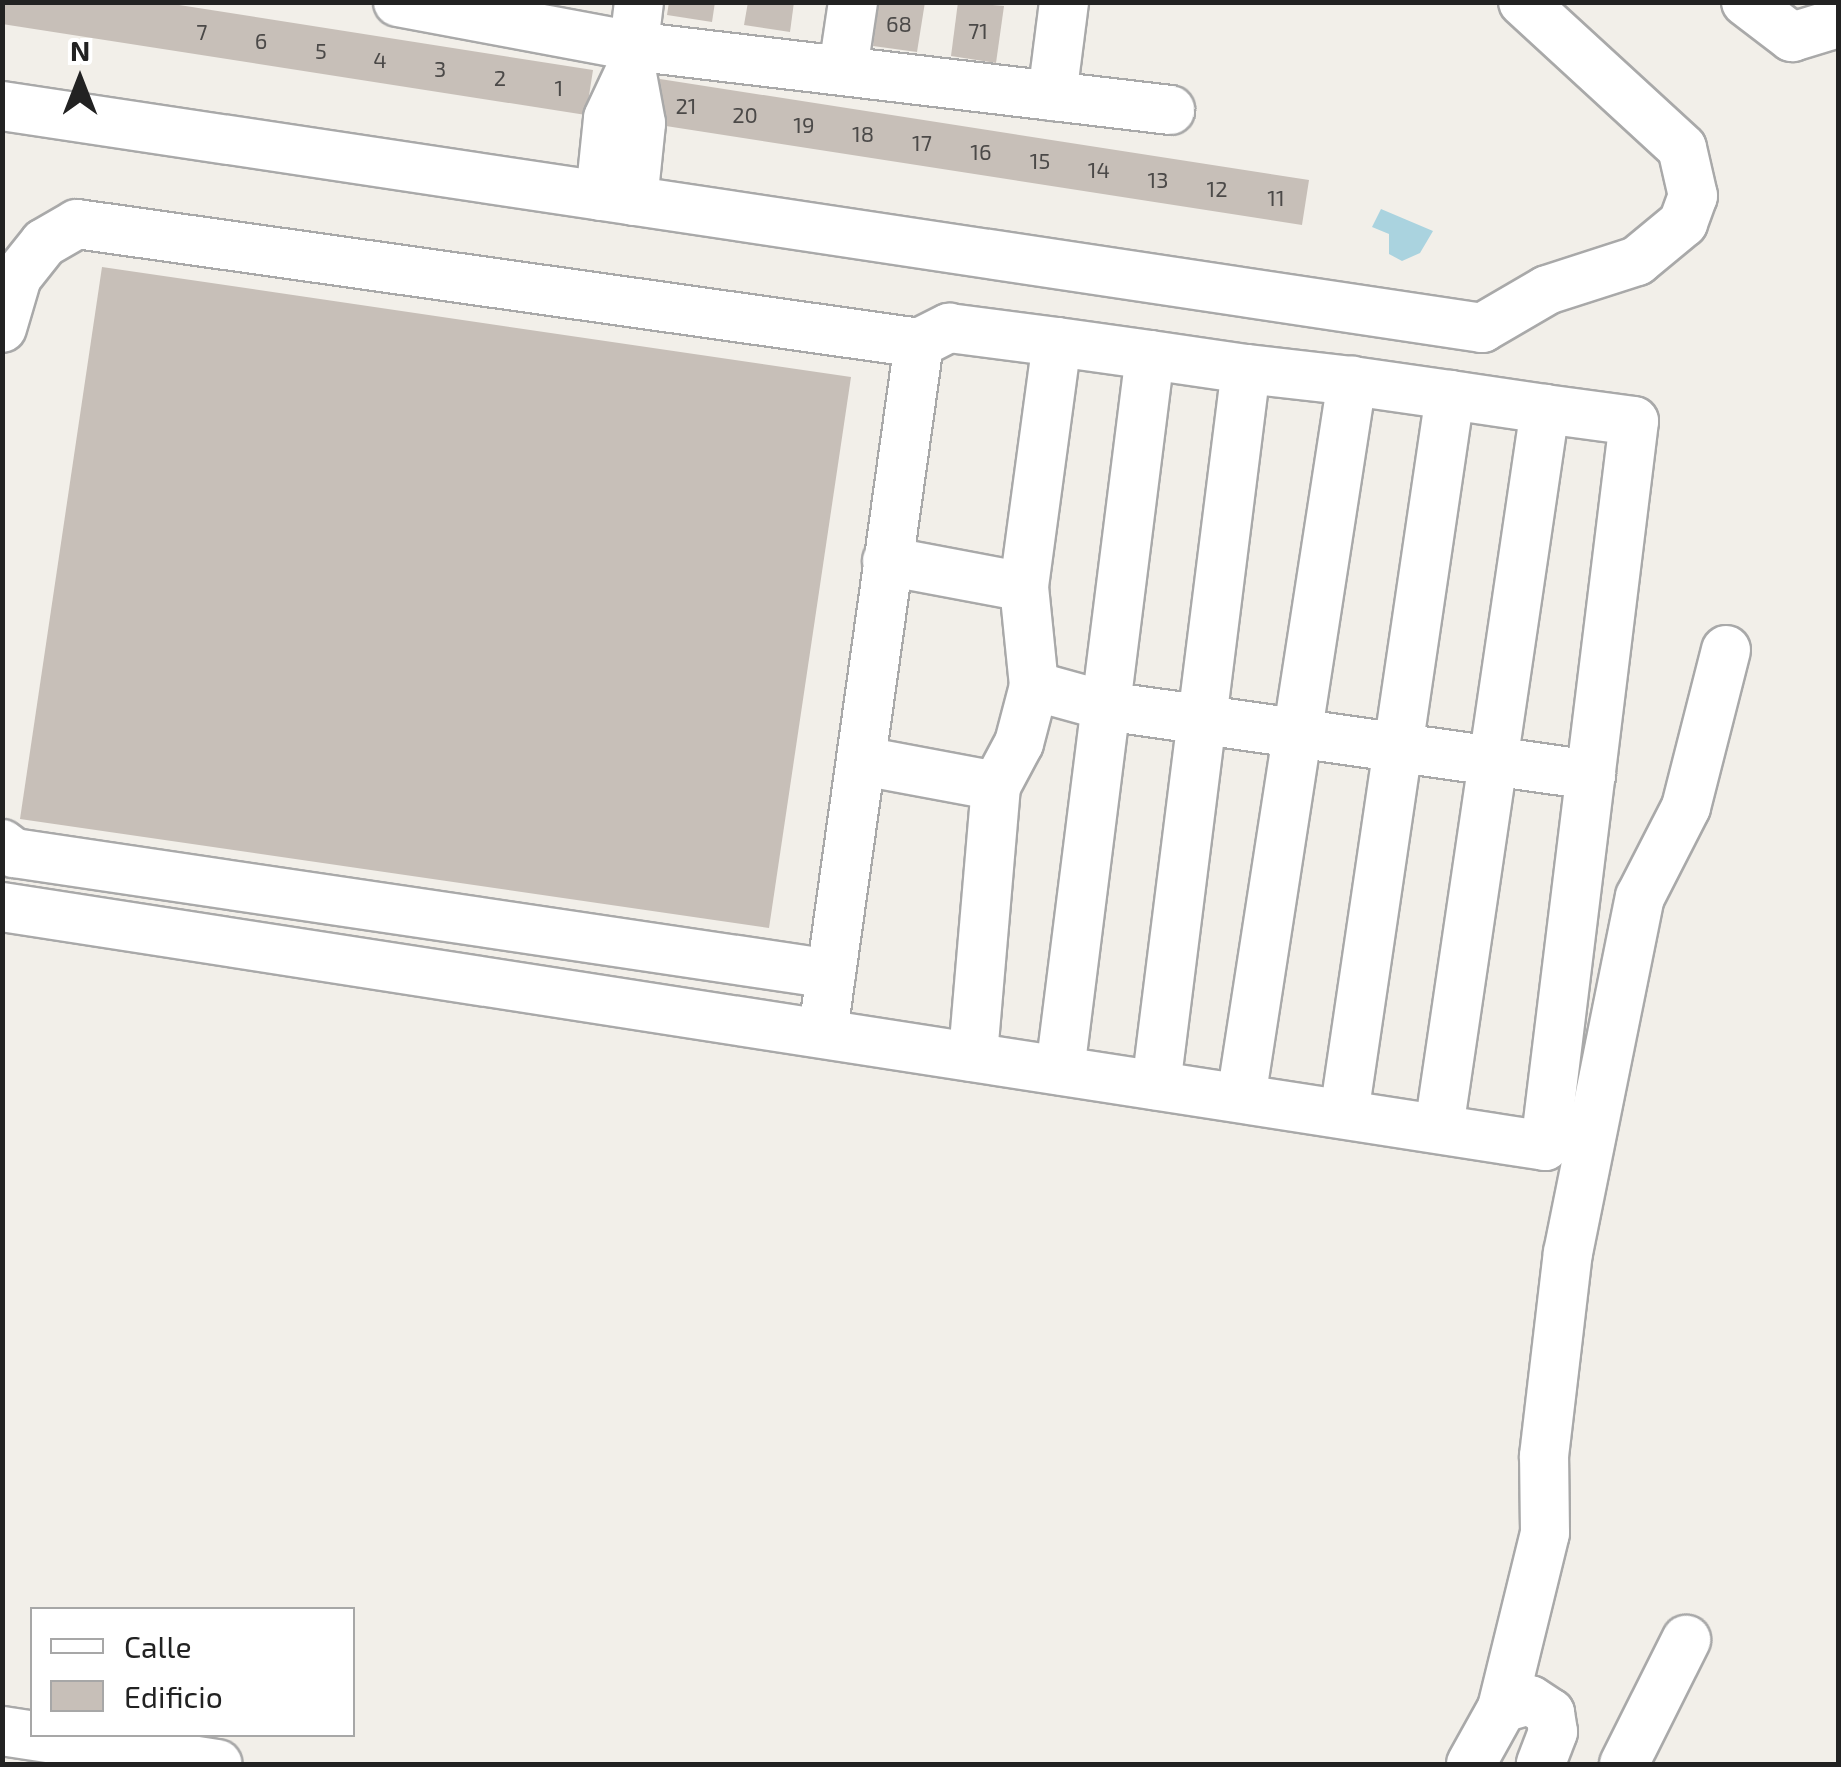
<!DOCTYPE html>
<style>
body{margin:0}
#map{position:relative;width:1841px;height:1767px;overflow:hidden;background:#f2efe9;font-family:"Exo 2",sans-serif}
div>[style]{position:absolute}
.water>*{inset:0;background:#aad3df}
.building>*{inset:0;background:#c7bfb8}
.roads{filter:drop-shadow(2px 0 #a9a9a9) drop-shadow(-2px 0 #a9a9a9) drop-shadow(0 2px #a9a9a9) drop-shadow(0 -2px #a9a9a9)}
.minor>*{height:48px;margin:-24px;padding:0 24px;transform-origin:24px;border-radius:24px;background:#fff}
span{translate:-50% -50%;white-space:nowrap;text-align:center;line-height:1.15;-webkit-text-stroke:10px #fff;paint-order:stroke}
.number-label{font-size:22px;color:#4b4948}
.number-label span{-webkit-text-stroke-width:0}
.frame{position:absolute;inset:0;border:5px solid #222;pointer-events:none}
.legend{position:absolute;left:30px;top:1607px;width:325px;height:130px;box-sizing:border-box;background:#fff;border:2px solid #a7a7a7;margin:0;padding:12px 18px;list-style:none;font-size:30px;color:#222}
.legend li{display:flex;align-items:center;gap:20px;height:50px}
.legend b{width:50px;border:2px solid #a7a7a7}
.north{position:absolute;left:30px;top:30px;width:100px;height:100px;-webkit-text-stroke:8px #fff;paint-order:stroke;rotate:0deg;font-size:28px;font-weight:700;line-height:40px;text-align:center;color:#222}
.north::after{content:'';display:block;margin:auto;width:35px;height:45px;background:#222;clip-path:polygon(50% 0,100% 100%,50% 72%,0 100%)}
</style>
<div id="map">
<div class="water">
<div style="clip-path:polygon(1381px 209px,1433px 231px,1420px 253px,1402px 261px,1389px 254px,1389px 234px,1372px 227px)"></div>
</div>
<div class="building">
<div style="clip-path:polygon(2px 2px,160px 2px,593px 70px,586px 115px,2px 24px)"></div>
<div style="clip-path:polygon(669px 2px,715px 2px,712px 22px,667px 15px)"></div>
<div style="clip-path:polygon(748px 2px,794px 2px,790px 32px,744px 25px)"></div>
<div style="clip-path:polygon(879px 2px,925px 2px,917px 52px,873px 46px)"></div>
<div style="clip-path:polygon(958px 2px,1004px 6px,996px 63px,951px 56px)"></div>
<div style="clip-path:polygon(660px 79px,1309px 180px,1302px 225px,653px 124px)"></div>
<div style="clip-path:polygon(102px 267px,851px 377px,769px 928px,20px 819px)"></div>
</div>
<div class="roads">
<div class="minor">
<div style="left:398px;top:2px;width:238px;rotate:10.6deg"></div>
<div style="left:632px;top:46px;width:542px;rotate:6.78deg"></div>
<div style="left:1746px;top:2px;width:58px;rotate:37.3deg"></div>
<div style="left:1792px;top:37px;width:48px;rotate:-16.9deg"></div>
<div style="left:843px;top:69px;width:68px;rotate:-81.5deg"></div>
<div style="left:1052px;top:96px;width:95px;rotate:-82.7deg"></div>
<div style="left:2px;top:106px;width:1497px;rotate:8.53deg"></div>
<div style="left:1482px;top:328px;width:75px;rotate:-30.3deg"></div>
<div style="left:1547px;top:290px;width:95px;rotate:-17.9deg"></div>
<div style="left:1637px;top:261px;width:60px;rotate:-39.6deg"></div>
<div style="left:1683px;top:223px;width:29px;rotate:-70deg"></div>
<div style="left:1693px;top:196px;width:49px;rotate:-102.9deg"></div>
<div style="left:1682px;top:148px;width:216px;rotate:-137.4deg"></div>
<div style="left:600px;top:196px;width:78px;rotate:-84.1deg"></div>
<div style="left:608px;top:118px;width:54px;rotate:-64.9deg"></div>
<div style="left:633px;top:201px;width:78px;rotate:-84.1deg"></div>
<div style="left:641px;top:123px;width:55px;rotate:-100.5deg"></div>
<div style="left:631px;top:69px;width:67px;rotate:-83.2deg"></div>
<div style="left:2px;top:328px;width:53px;rotate:-73.6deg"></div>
<div style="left:17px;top:277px;width:43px;rotate:-51.5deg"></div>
<div style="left:44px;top:243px;width:38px;rotate:-30deg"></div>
<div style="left:77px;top:224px;width:850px;rotate:8.04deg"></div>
<div style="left:919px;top:343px;width:695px;rotate:97.94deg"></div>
<div style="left:1057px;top:342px;width:94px;rotate:8deg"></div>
<div style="left:1150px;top:355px;width:721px;rotate:97.17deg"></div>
<div style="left:919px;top:343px;width:34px;rotate:-27deg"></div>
<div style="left:949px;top:328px;width:109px;rotate:7.4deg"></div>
<div style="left:1057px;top:342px;width:247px;rotate:97.7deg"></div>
<div style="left:1024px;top:587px;width:100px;rotate:84.2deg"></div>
<div style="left:1034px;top:686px;width:59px;rotate:104.7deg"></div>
<div style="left:1019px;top:743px;width:49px;rotate:118.1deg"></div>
<div style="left:996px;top:786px;width:272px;rotate:94.9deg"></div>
<div style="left:1150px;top:355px;width:97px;rotate:8.3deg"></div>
<div style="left:1246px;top:369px;width:722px;rotate:97.16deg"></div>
<div style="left:887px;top:561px;width:139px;rotate:10.7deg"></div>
<div style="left:1034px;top:686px;width:75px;rotate:15.5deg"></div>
<div style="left:1106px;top:706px;width:490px;rotate:8.1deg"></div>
<div style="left:863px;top:761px;width:135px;rotate:10.6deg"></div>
<div style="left:2px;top:844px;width:15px;rotate:37deg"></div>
<div style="left:14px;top:853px;width:826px;rotate:8.42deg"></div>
<div style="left:2px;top:907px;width:1561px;rotate:8.8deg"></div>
<div style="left:1545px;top:1146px;width:730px;rotate:-83deg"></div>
<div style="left:1634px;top:421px;width:90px;rotate:-172.3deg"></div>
<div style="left:1241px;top:1098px;width:726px;rotate:-81.2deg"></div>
<div style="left:1352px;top:381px;width:107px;rotate:-173.5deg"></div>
<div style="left:1344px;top:1114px;width:727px;rotate:-81.61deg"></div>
<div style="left:1450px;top:395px;width:99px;rotate:-171.9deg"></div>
<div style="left:1439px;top:1128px;width:727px;rotate:-81.61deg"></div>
<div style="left:1545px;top:409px;width:96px;rotate:-171.6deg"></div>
<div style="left:1502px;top:1708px;width:29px;rotate:-16deg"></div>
<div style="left:1530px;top:1700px;width:24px;rotate:33deg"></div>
<div style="left:1550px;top:1713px;width:19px;rotate:81deg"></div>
<div style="left:1553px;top:1732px;width:34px;rotate:111deg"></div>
<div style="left:2px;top:1731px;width:218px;rotate:8.7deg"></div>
<div style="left:1471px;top:1764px;width:64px;rotate:-61deg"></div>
<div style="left:1502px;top:1708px;width:180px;rotate:-76.2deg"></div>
<div style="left:1545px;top:1533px;width:77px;rotate:-90.7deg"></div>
<div style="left:1544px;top:1456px;width:204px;rotate:-83.3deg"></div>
<div style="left:1568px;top:1253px;width:363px;rotate:-78.6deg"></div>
<div style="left:1640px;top:897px;width:101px;rotate:-62.9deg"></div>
<div style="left:1686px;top:807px;width:162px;rotate:-75.7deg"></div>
<div style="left:1624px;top:1764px;width:139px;rotate:-63.4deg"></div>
</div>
</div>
<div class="number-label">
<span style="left:899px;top:24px">68</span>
<span style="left:978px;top:31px">71</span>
<span style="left:202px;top:32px">7</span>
<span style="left:261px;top:41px">6</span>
<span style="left:321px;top:51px">5</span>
<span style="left:380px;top:60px">4</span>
<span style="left:440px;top:69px">3</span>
<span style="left:500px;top:78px">2</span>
<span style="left:559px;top:88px">1</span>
<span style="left:686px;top:106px">21</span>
<span style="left:745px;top:115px">20</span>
<span style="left:804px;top:125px">19</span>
<span style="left:863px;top:134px">18</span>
<span style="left:922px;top:143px">17</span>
<span style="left:981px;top:152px">16</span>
<span style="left:1040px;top:161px">15</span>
<span style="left:1099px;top:170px">14</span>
<span style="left:1158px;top:180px">13</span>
<span style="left:1217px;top:189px">12</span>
<span style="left:1276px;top:198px">11</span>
</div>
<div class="frame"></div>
<ul class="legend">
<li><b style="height:12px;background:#fff"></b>Calle</li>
<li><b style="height:28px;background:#c7bfb8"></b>Edificio</li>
</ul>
<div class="north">N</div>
</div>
